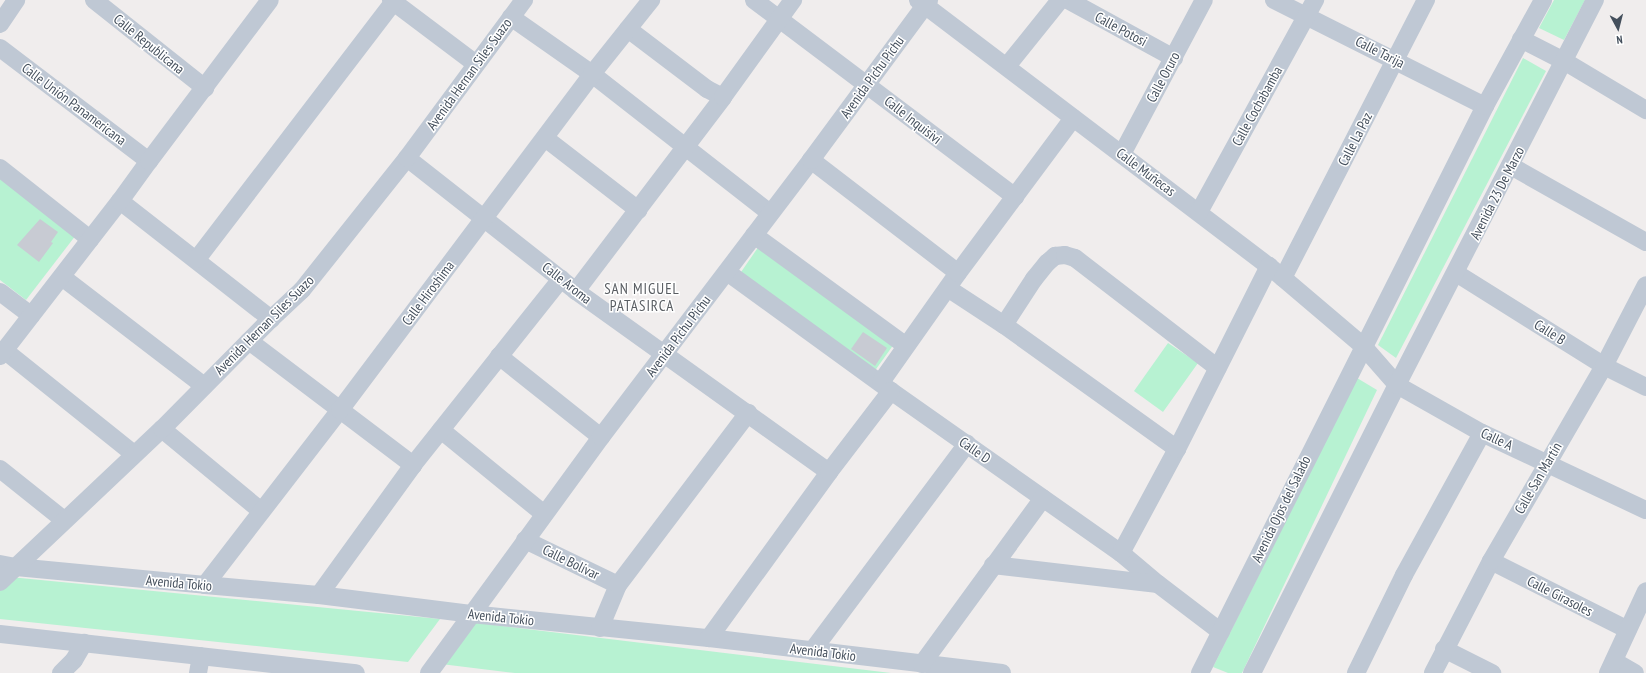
<!DOCTYPE html>
<meta charset="utf-8">
<style>
body{margin:0}
#map{position:relative;width:1646px;height:673px;overflow:hidden;background:#f0eded;font-family:"PT Sans Narrow",sans-serif}
div>[style]{position:absolute}
.green>*{inset:0;background:#b7f2d2}
.building>*{inset:0;background:#c8cbd3}
.minor>*{height:18px;margin:-9px;padding:0 9px;transform-origin:9px;border-radius:9px;background:#bfc8d4}
span{translate:-50% -50%;white-space:nowrap;text-align:center;line-height:1.15;-webkit-text-stroke:3px #fff;paint-order:stroke}
.street-label{font-size:14px;color:#444f5c}
.neighbourhood-label{font-size:15px;color:#595d62;letter-spacing:1px}
.north{position:absolute;left:1598px;top:8px;width:40px;height:40px;-webkit-text-stroke:3px #fff;paint-order:stroke;rotate:173deg;font-size:11px;font-weight:700;line-height:16px;text-align:center;color:#444f5c}
.north::after{content:'';display:block;margin:auto;width:14px;height:18px;background:#444f5c;clip-path:polygon(50% 0,100% 100%,50% 72%,0 100%)}
</style>
<div id="map">
<div class="green">
<div style="clip-path:polygon(1554px 0,1585px 0,1564px 40px,1539px 28px)"></div>
<div style="clip-path:polygon(1523px 58px,1546px 71px,1396px 358px,1378px 345px)"></div>
<div style="clip-path:polygon(0 176px,76px 235px,26px 300px,0 280px)"></div>
<div style="clip-path:polygon(759px 246px,894px 344px,874px 372px,739px 275px)"></div>
<div style="clip-path:polygon(1168px 343px,1198px 363px,1163px 412px,1134px 391px)"></div>
<div style="clip-path:polygon(1357px 378px,1377px 390px,1242px 673px,1228px 673px,1213px 667px)"></div>
<div style="clip-path:polygon(10px 577px,440px 619px,408px 662px,0 619px,0 588px)"></div>
<div style="clip-path:polygon(469px 622px,891px 673px,515px 673px,441px 664px)"></div>
</div>
<div class="building">
<div style="clip-path:polygon(40px 219px,58px 232px,51px 242px,53px 243px,39px 262px,17px 245px)"></div>
<div style="clip-path:polygon(863px 332px,887px 348px,875px 366px,851px 349px)"></div>
</div>
<div class="minor">
<div style="left:94px;top:0;width:142px;rotate:38.4deg"></div>
<div style="left:391px;top:0;width:106px;rotate:37deg"></div>
<div style="left:754px;top:0;width:327px;rotate:37deg"></div>
<div style="left:918px;top:0;width:440px;rotate:37.2deg"></div>
<div style="left:1269px;top:266px;width:123px;rotate:40.4deg"></div>
<div style="left:1363px;top:346px;width:52px;rotate:48.9deg"></div>
<div style="left:1397px;top:385px;width:98px;rotate:29.5deg"></div>
<div style="left:1482px;top:433px;width:181px;rotate:25.2deg"></div>
<div style="left:1068px;top:0;width:121px;rotate:28.7deg"></div>
<div style="left:1274px;top:0;width:236px;rotate:26.7deg"></div>
<div style="left:511px;top:17px;width:99px;rotate:35.1deg"></div>
<div style="left:592px;top:74px;width:226px;rotate:38deg"></div>
<div style="left:0;top:24px;width:29px;rotate:-56deg"></div>
<div style="left:628px;top:29px;width:99px;rotate:37.2deg"></div>
<div style="left:707px;top:89px;width:18px;rotate:27deg"></div>
<div style="left:1521px;top:39px;width:48px;rotate:27.1deg"></div>
<div style="left:1564px;top:61px;width:96px;rotate:30.9deg"></div>
<div style="left:0;top:48px;width:187px;rotate:37.2deg"></div>
<div style="left:1007px;top:66px;width:85px;rotate:-51.2deg"></div>
<div style="left:545px;top:138px;width:118px;rotate:37.7deg"></div>
<div style="left:1122px;top:154px;width:174px;rotate:-62deg"></div>
<div style="left:407px;top:158px;width:215px;rotate:38.2deg"></div>
<div style="left:576px;top:291px;width:311px;rotate:35.6deg"></div>
<div style="left:811px;top:160px;width:185px;rotate:37.5deg"></div>
<div style="left:1511px;top:166px;width:155px;rotate:29.4deg"></div>
<div style="left:0;top:168px;width:115px;rotate:38.3deg"></div>
<div style="left:120px;top:201px;width:192px;rotate:38deg"></div>
<div style="left:1199px;top:212px;width:242px;rotate:-61.3deg"></div>
<div style="left:754px;top:235px;width:188px;rotate:36.1deg"></div>
<div style="left:197px;top:259px;width:326px;rotate:-52.6deg"></div>
<div style="left:727px;top:272px;width:203px;rotate:36deg"></div>
<div style="left:891px;top:391px;width:281px;rotate:35.2deg"></div>
<div style="left:1121px;top:553px;width:48px;rotate:40deg"></div>
<div style="left:1158px;top:584px;width:79px;rotate:37.3deg"></div>
<div style="left:1456px;top:273px;width:175px;rotate:32.1deg"></div>
<div style="left:1604px;top:366px;width:47px;rotate:26.6deg"></div>
<div style="left:62px;top:277px;width:179px;rotate:37.5deg"></div>
<div style="left:1283px;top:278px;width:313px;rotate:-62.8deg"></div>
<div style="left:949px;top:289px;width:66px;rotate:33.2deg"></div>
<div style="left:1004px;top:325px;width:213px;rotate:35.6deg"></div>
<div style="left:576px;top:291px;width:243px;rotate:-52.8deg"></div>
<div style="left:723px;top:97px;width:120px;rotate:-54.2deg"></div>
<div style="left:0;top:292px;width:39px;rotate:37deg"></div>
<div style="left:1004px;top:325px;width:55px;rotate:-56.9deg"></div>
<div style="left:1034px;top:279px;width:21px;rotate:-51deg"></div>
<div style="left:1047px;top:263px;width:11px;rotate:-41deg"></div>
<div style="left:1055px;top:256px;width:10px;rotate:-6deg"></div>
<div style="left:1065px;top:255px;width:10px;rotate:17deg"></div>
<div style="left:1075px;top:258px;width:180px;rotate:37.6deg"></div>
<div style="left:249px;top:341px;width:206px;rotate:37.1deg"></div>
<div style="left:4px;top:350px;width:166px;rotate:38.7deg"></div>
<div style="left:0;top:356px;width:196px;rotate:-52.3deg"></div>
<div style="left:120px;top:201px;width:49px;rotate:-54.1deg"></div>
<div style="left:149px;top:161px;width:201px;rotate:-53.1deg"></div>
<div style="left:499px;top:356px;width:130px;rotate:38.5deg"></div>
<div style="left:881px;top:382px;width:133px;rotate:-54.8deg"></div>
<div style="left:958px;top:273px;width:193px;rotate:-53.4deg"></div>
<div style="left:162px;top:429px;width:129px;rotate:39.6deg"></div>
<div style="left:441px;top:430px;width:133px;rotate:39.2deg"></div>
<div style="left:0;top:469px;width:82px;rotate:38.6deg"></div>
<div style="left:525px;top:540px;width:103px;rotate:25.8deg"></div>
<div style="left:1121px;top:553px;width:118px;rotate:-61.7deg"></div>
<div style="left:1177px;top:449px;width:205px;rotate:-63.3deg"></div>
<div style="left:1491px;top:561px;width:153px;rotate:26.7deg"></div>
<div style="left:0;top:564px;width:16px;rotate:11deg"></div>
<div style="left:16px;top:567px;width:190px;rotate:5.4deg"></div>
<div style="left:205px;top:585px;width:114px;rotate:5deg"></div>
<div style="left:319px;top:595px;width:153px;rotate:7.1deg"></div>
<div style="left:471px;top:614px;width:239px;rotate:5.8deg"></div>
<div style="left:709px;top:638px;width:295px;rotate:6.8deg"></div>
<div style="left:993px;top:565px;width:166px;rotate:6.6deg"></div>
<div style="left:0;top:582px;width:223px;rotate:-43.4deg"></div>
<div style="left:162px;top:429px;width:155px;rotate:-45.3deg"></div>
<div style="left:271px;top:319px;width:42px;rotate:-43.1deg"></div>
<div style="left:302px;top:290px;width:169px;rotate:-51.5deg"></div>
<div style="left:407px;top:158px;width:197px;rotate:-53.5deg"></div>
<div style="left:205px;top:585px;width:221px;rotate:-52.4deg"></div>
<div style="left:340px;top:410px;width:420px;rotate:-53.1deg"></div>
<div style="left:592px;top:74px;width:95px;rotate:-51.4deg"></div>
<div style="left:319px;top:595px;width:160px;rotate:-54.1deg"></div>
<div style="left:413px;top:465px;width:238px;rotate:-51.5deg"></div>
<div style="left:600px;top:628px;width:47px;rotate:-67.3deg"></div>
<div style="left:618px;top:585px;width:216px;rotate:-52.9deg"></div>
<div style="left:0;top:634px;width:358px;rotate:6.3deg"></div>
<div style="left:709px;top:638px;width:205px;rotate:-54.1deg"></div>
<div style="left:829px;top:472px;width:102px;rotate:-52.6deg"></div>
<div style="left:1444px;top:649px;width:54px;rotate:26.6deg"></div>
<div style="left:812px;top:651px;width:259px;rotate:-53.2deg"></div>
<div style="left:1614px;top:661px;width:24px;rotate:30deg"></div>
<div style="left:922px;top:664px;width:205px;rotate:-53.9deg"></div>
<div style="left:61px;top:673px;width:18px;rotate:-45deg"></div>
<div style="left:74px;top:660px;width:20px;rotate:-60deg"></div>
<div style="left:198px;top:673px;width:17px;rotate:-80deg"></div>
<div style="left:429px;top:673px;width:292px;rotate:-53.9deg"></div>
<div style="left:601px;top:437px;width:348px;rotate:-52.8deg"></div>
<div style="left:811px;top:160px;width:199px;rotate:-53.6deg"></div>
<div style="left:1200px;top:673px;width:635px;rotate:-63.31deg"></div>
<div style="left:1485px;top:106px;width:121px;rotate:-61.3deg"></div>
<div style="left:1252px;top:673px;width:322px;rotate:-63.3deg"></div>
<div style="left:1397px;top:385px;width:433px;rotate:-62.8deg"></div>
<div style="left:1356px;top:673px;width:109px;rotate:-63.9deg"></div>
<div style="left:1404px;top:575px;width:162px;rotate:-61.2deg"></div>
<div style="left:1433px;top:673px;width:126px;rotate:-62.6deg"></div>
<div style="left:1491px;top:561px;width:225px;rotate:-59.9deg"></div>
<div style="left:1604px;top:366px;width:91px;rotate:-62.6deg"></div>
<div style="left:1608px;top:673px;width:90px;rotate:-65.1deg"></div>
</div>
<div class="street-label">
<span style="left:1121px;top:29px;rotate:28deg">Calle Potosi</span>
<span style="left:149px;top:44px;rotate:39deg">Calle Republicana</span>
<span style="left:1380px;top:52px;rotate:27deg">Calle Tarija</span>
<span style="left:469px;top:74px;rotate:-54deg">Avenida Hernan Siles Suazo</span>
<span style="left:872px;top:77px;rotate:-54deg">Avenida Pichu Pichu</span>
<span style="left:1163px;top:77px;rotate:-62deg">Calle Oruro</span>
<span style="left:74px;top:104px;rotate:37deg">Calle Unión Panamericana</span>
<span style="left:1257px;top:106px;rotate:-61deg">Calle Cochabamba</span>
<span style="left:913px;top:120px;rotate:38deg">Calle Inquisivi</span>
<span style="left:1355px;top:139px;rotate:-63deg">Calle La Paz</span>
<span style="left:1146px;top:172px;rotate:37deg">Calle Muñecas</span>
<span style="left:1497px;top:193px;rotate:-63deg">Avenida 23 De Marzo</span>
<span style="left:567px;top:283px;rotate:38deg">Calle Aroma</span>
<span style="left:428px;top:293px;rotate:-53deg">Calle Hiroshima</span>
<span style="left:264px;top:325px;rotate:-45deg">Avenida Hernan Siles Suazo</span>
<span style="left:1550px;top:332px;rotate:32deg">Calle B</span>
<span style="left:678px;top:336px;rotate:-53deg">Avenida Pichu Pichu</span>
<span style="left:1497px;top:439px;rotate:25deg">Calle A</span>
<span style="left:975px;top:450px;rotate:35deg">Calle D</span>
<span style="left:1538px;top:478px;rotate:-60deg">Calle San Martín</span>
<span style="left:1281px;top:509px;rotate:-64deg">Avenida Ojos del Salado</span>
<span style="left:571px;top:562px;rotate:26deg">Calle Bolívar</span>
<span style="left:179px;top:583px;rotate:5deg">Avenida Tokio</span>
<span style="left:1560px;top:596px;rotate:27deg">Calle Girasoles</span>
<span style="left:501px;top:617px;rotate:6deg">Avenida Tokio</span>
<span style="left:823px;top:652px;rotate:7deg">Avenida Tokio</span>
</div>
<div class="neighbourhood-label">
<span style="left:642px;top:297px">SAN MIGUEL<br>PATASIRCA</span>
</div>
<div class="north">N</div>
</div>
